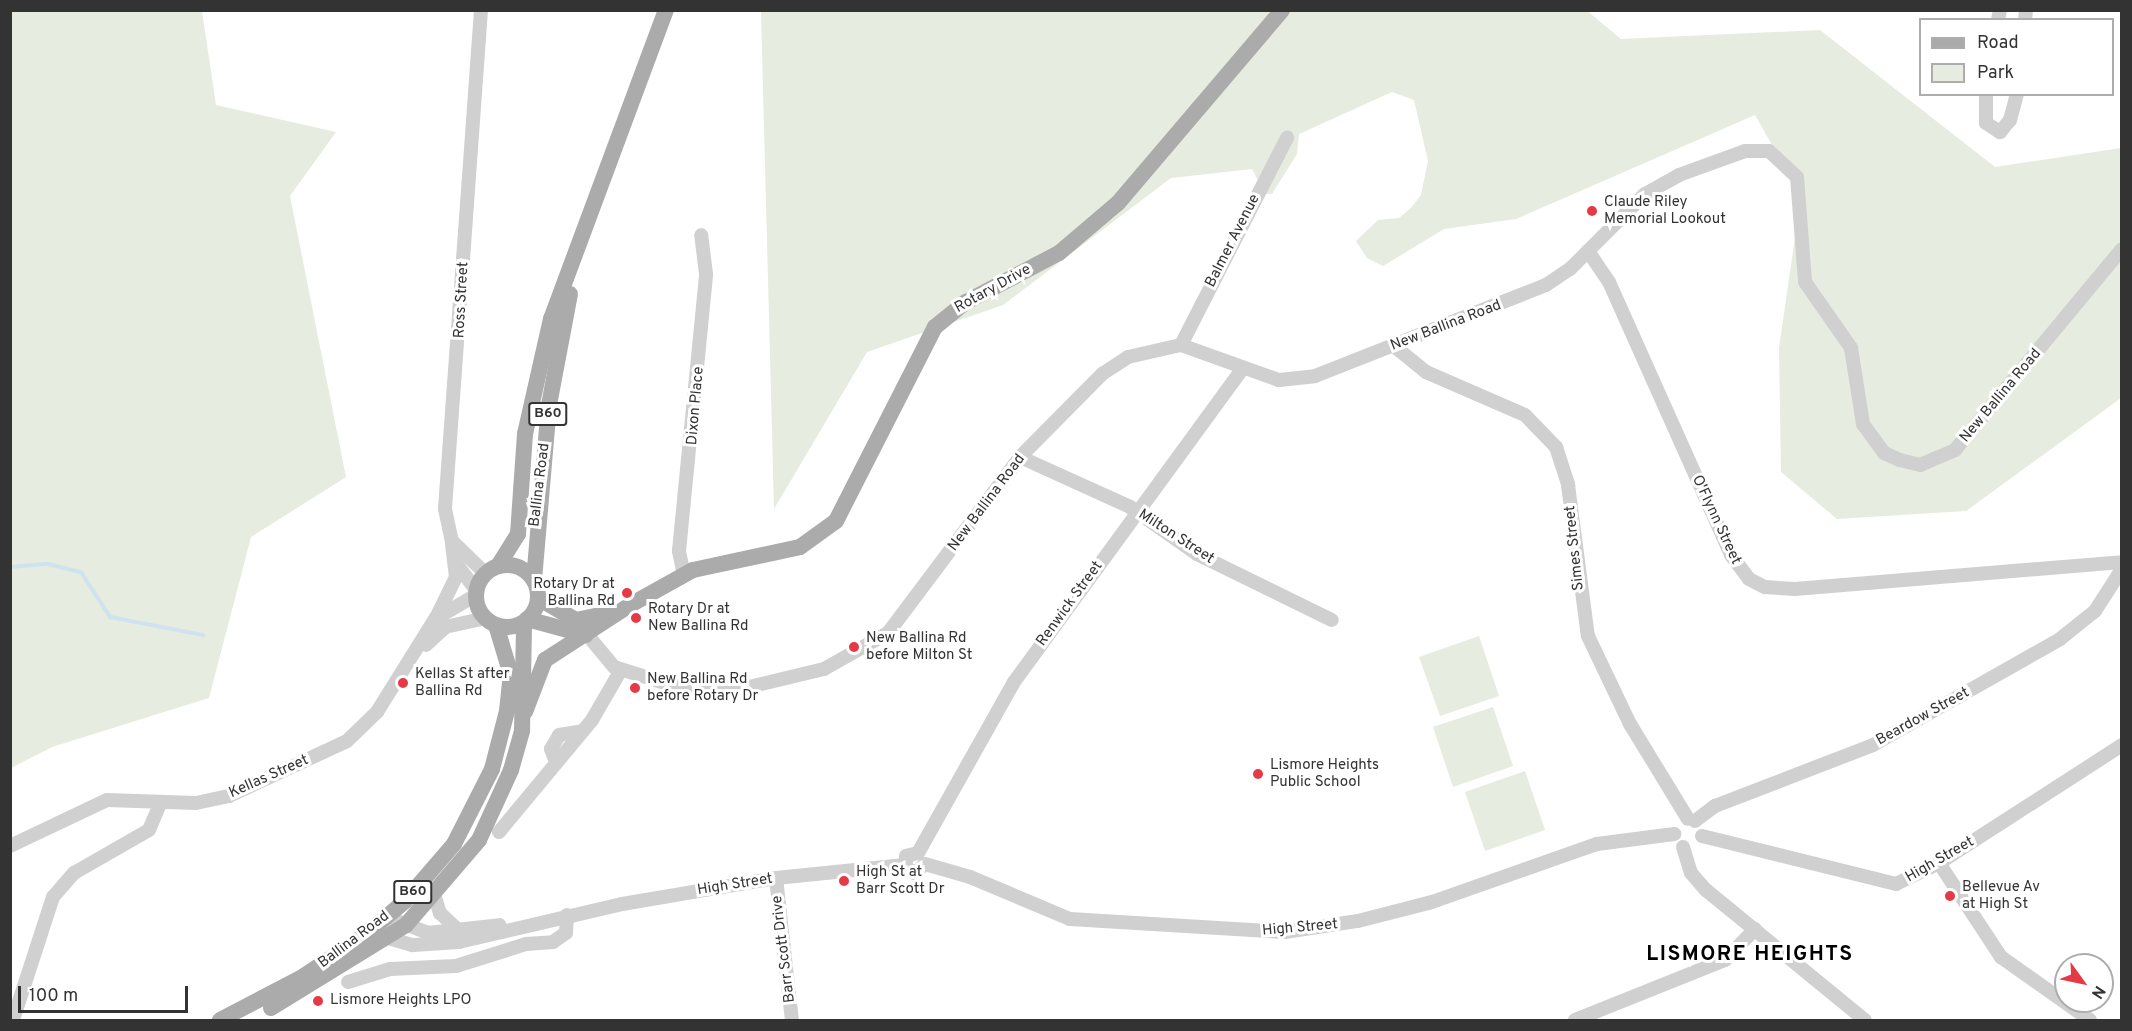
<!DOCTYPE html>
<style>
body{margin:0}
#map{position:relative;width:2132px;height:1031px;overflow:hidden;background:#fff;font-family:Overpass,sans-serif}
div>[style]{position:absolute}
.green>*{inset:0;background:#e6ecdf}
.stream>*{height:4px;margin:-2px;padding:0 2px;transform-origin:2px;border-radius:2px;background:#cfe2ee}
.minor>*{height:14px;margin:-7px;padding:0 7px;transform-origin:7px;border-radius:7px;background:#d0d0d0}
.major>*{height:16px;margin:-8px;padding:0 8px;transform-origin:8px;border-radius:8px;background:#ababab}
.major>.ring{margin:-8px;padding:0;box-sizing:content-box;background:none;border:16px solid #ababab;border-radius:50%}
.dots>*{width:16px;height:16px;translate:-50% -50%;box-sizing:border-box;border:3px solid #fff;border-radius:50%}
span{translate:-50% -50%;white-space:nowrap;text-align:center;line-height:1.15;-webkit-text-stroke:6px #fff;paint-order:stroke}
.shield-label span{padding:2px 4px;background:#fff;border:2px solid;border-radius:4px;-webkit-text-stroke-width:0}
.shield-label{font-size:14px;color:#333;font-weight:700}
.poi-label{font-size:15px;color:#333}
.left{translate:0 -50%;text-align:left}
.right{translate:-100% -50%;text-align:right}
.street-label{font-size:15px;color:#333}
.district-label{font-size:21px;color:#000;font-weight:700;letter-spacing:1.5px}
.frame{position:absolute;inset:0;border:12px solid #333;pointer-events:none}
.legend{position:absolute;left:1919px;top:18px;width:195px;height:78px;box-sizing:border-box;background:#fff;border:2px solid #adadad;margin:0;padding:8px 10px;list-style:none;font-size:18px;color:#333}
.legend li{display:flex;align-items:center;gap:12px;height:30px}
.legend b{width:30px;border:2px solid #adadad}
.north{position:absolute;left:2054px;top:953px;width:60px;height:60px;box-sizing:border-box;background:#fff;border:2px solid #adadad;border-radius:50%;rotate:123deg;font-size:16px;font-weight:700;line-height:24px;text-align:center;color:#333}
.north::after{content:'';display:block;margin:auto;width:21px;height:27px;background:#e63946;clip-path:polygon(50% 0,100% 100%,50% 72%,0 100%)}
.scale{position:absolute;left:18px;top:986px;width:170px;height:27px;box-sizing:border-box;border:3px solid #333;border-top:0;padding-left:8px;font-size:18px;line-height:21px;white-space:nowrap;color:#333;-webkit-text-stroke:4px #fff;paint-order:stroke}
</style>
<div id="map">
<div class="green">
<div style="clip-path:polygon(11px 10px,202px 11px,216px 105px,336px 132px,290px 196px,346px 477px,251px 537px,209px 698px,52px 747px,11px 768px)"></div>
<div style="clip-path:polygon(1586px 10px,1621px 39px,1820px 30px,1995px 167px,2121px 148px,2121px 398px,1966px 511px,1837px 519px,1781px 472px,1779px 348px,1801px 196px,1755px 115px,1516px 219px,1444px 229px,1383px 266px,1367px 258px,1356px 241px,1378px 220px,1399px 218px,1411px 208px,1421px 195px,1428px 161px,1414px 100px,1392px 92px,1299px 134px,1297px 154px,1272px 194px,1265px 194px,1252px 169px,1171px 178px,1003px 305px,867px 352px,774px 509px,761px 11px)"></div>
<div style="clip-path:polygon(1479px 636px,1499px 696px,1440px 716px,1419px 657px)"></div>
<div style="clip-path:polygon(1493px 707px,1513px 766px,1453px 787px,1433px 727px)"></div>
<div style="clip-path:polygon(1525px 771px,1545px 830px,1485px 851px,1465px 792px)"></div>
</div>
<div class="stream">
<div style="left:10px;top:567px;width:38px;rotate:-5deg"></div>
<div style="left:48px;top:564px;width:34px;rotate:14deg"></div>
<div style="left:81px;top:572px;width:54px;rotate:57.2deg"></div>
<div style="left:110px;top:617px;width:95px;rotate:11deg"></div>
</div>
<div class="minor">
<div style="left:481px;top:10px;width:500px;rotate:94.13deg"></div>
<div style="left:445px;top:509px;width:33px;rotate:78deg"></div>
<div style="left:452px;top:541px;width:47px;rotate:44.1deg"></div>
<div style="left:1998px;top:20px;width:10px;rotate:-79deg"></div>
<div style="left:2025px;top:20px;width:10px;rotate:-84deg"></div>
<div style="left:1986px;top:94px;width:29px;rotate:90deg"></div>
<div style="left:1986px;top:123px;width:17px;rotate:33deg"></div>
<div style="left:2000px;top:132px;width:16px;rotate:-50deg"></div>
<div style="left:2010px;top:120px;width:27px;rotate:-75deg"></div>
<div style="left:1588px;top:251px;width:37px;rotate:56deg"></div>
<div style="left:1609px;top:282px;width:299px;rotate:65.9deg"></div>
<div style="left:1731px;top:555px;width:30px;rotate:53deg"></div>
<div style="left:1749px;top:579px;width:18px;rotate:27deg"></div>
<div style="left:1765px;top:587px;width:30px;rotate:4deg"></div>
<div style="left:1795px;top:589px;width:328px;rotate:-4.7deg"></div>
<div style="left:1181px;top:345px;width:233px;rotate:-62.9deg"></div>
<div style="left:1394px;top:346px;width:41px;rotate:39.1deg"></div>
<div style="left:1426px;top:372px;width:108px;rotate:23.5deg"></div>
<div style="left:1525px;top:415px;width:45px;rotate:45.9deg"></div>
<div style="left:1556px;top:447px;width:40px;rotate:72deg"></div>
<div style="left:1568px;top:485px;width:152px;rotate:82.5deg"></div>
<div style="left:1588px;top:636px;width:98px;rotate:64.5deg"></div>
<div style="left:1630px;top:724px;width:111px;rotate:58.6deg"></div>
<div style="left:1020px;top:457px;width:121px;rotate:24.4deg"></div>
<div style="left:1130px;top:507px;width:82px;rotate:35deg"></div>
<div style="left:1197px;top:554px;width:150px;rotate:26.1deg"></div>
<div style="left:458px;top:566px;width:31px;rotate:53deg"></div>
<div style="left:684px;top:575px;width:25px;rotate:-102deg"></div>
<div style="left:679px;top:551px;width:278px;rotate:-84.4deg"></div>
<div style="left:706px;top:274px;width:39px;rotate:-97deg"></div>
<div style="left:436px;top:618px;width:46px;rotate:-64deg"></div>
<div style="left:456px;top:577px;width:33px;rotate:-97deg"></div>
<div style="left:580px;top:626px;width:53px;rotate:50.3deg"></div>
<div style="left:614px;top:667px;width:60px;rotate:17.5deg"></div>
<div style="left:671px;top:685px;width:78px;rotate:1.5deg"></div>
<div style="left:749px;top:687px;width:77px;rotate:-13.5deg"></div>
<div style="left:824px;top:669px;width:73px;rotate:-29.4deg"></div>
<div style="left:888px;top:633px;width:220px;rotate:-53.1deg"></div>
<div style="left:1020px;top:457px;width:117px;rotate:-45.3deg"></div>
<div style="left:1102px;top:374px;width:31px;rotate:-33deg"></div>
<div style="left:1128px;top:357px;width:54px;rotate:-12.8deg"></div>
<div style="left:1181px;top:345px;width:104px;rotate:19.7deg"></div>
<div style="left:1279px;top:380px;width:36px;rotate:-6deg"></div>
<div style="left:1315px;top:376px;width:248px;rotate:-21.5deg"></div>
<div style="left:1546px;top:285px;width:29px;rotate:-34deg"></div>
<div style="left:1570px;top:269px;width:106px;rotate:-45deg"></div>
<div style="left:1645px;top:194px;width:39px;rotate:-29deg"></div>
<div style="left:1679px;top:175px;width:70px;rotate:-20deg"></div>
<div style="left:1745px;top:151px;width:24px"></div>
<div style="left:1769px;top:151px;width:38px;rotate:43deg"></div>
<div style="left:1797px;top:177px;width:105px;rotate:85.6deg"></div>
<div style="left:1805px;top:282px;width:80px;rotate:55.1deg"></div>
<div style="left:1851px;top:348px;width:77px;rotate:81deg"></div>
<div style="left:1863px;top:424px;width:36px;rotate:54deg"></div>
<div style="left:1884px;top:453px;width:17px;rotate:24deg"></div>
<div style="left:1900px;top:460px;width:21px;rotate:14deg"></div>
<div style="left:1920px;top:465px;width:38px;rotate:-23deg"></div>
<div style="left:1955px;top:450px;width:261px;rotate:-50.3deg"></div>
<div style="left:426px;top:645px;width:26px;rotate:-43deg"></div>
<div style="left:445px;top:627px;width:42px;rotate:-12.4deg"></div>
<div style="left:556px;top:762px;width:14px;rotate:-111deg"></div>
<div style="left:551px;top:749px;width:16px;rotate:-60deg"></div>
<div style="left:559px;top:735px;width:24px;rotate:-9deg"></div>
<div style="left:1695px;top:821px;width:25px;rotate:-37deg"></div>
<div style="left:1715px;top:806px;width:169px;rotate:-21.1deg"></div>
<div style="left:1873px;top:745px;width:215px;rotate:-29.5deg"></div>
<div style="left:2060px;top:639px;width:45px;rotate:-38.7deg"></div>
<div style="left:2095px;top:611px;width:50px;rotate:-57.3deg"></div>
<div style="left:499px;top:832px;width:146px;rotate:-50.3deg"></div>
<div style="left:592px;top:720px;width:58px;rotate:-59.9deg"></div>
<div style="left:1702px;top:836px;width:200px;rotate:13.9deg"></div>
<div style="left:1896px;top:884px;width:48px;rotate:-26deg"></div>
<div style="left:1939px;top:863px;width:218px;rotate:-32.8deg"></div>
<div style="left:10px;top:846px;width:107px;rotate:-25.4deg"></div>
<div style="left:107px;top:800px;width:89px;rotate:1.9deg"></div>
<div style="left:196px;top:803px;width:34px;rotate:-12deg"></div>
<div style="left:229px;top:796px;width:130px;rotate:-25deg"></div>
<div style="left:347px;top:741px;width:42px;rotate:-44deg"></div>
<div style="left:377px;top:712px;width:110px;rotate:-58.1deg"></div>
<div style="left:435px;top:619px;width:48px;rotate:-30.3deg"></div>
<div style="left:1683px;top:847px;width:27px;rotate:73deg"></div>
<div style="left:1691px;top:873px;width:23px;rotate:49deg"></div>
<div style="left:1706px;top:890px;width:205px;rotate:39.3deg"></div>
<div style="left:918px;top:853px;width:196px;rotate:-60.7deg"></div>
<div style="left:1014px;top:682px;width:387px;rotate:-53.9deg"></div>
<div style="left:918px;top:853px;width:12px;rotate:166deg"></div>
<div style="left:906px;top:856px;width:12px;rotate:90deg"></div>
<div style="left:906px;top:868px;width:10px;rotate:29deg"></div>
<div style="left:915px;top:873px;width:13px;rotate:-42deg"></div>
<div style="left:1939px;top:863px;width:113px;rotate:56.6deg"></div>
<div style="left:2001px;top:957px;width:109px;rotate:35.3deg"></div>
<div style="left:925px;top:864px;width:47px;rotate:16.1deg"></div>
<div style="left:970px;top:877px;width:108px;rotate:22.8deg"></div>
<div style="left:1070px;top:919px;width:215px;rotate:3.5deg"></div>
<div style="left:1285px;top:932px;width:74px;rotate:-8.6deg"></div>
<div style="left:1358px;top:921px;width:76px;rotate:-14.4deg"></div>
<div style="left:1432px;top:902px;width:175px;rotate:-19.4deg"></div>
<div style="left:1597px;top:844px;width:78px;rotate:-7.4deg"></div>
<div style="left:776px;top:878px;width:143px;rotate:83.6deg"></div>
<div style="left:435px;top:897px;width:17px;rotate:73deg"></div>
<div style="left:440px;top:913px;width:25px;rotate:43deg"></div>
<div style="left:378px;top:929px;width:21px;rotate:-23deg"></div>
<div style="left:397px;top:921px;width:33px;rotate:21deg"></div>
<div style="left:428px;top:933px;width:72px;rotate:-6.3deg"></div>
<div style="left:388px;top:938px;width:26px;rotate:16deg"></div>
<div style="left:413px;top:945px;width:46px;rotate:-3.7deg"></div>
<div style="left:459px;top:942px;width:167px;rotate:-13.1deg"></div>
<div style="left:622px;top:904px;width:156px;rotate:-9.6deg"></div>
<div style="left:776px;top:878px;width:129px;rotate:-5.8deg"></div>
<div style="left:348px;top:982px;width:44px;rotate:-17.2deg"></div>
<div style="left:390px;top:969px;width:66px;rotate:-2.6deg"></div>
<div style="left:456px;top:966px;width:73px;rotate:-17.4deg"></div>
<div style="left:526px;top:944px;width:27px;rotate:-4deg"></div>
<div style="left:553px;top:942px;width:16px;rotate:-35deg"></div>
<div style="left:566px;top:933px;width:18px;rotate:-87deg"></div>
<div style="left:13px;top:1020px;width:129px;rotate:-72deg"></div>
<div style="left:53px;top:897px;width:32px;rotate:-49deg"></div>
<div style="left:74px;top:873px;width:86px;rotate:-29.8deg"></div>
<div style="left:149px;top:830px;width:30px;rotate:-67deg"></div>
<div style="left:1575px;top:1020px;width:162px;rotate:-21.8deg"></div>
<div style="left:1725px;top:960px;width:43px;rotate:-45.9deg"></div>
</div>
<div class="major">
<div class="ring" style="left:476px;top:565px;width:46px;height:46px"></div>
<div style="left:498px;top:566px;width:38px;rotate:-58deg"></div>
<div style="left:518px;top:534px;width:100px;rotate:-86deg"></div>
<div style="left:525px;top:434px;width:118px;rotate:-77.3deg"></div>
<div style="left:551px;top:319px;width:330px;rotate:-69.6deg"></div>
<div style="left:534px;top:580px;width:176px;rotate:-85.1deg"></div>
<div style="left:549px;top:405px;width:113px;rotate:-79.3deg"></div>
<div style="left:538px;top:598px;width:44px;rotate:30.1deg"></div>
<div style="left:576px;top:620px;width:35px;rotate:-12deg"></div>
<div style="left:527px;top:619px;width:61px;rotate:15.2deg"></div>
<div style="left:525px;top:712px;width:56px;rotate:-69deg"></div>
<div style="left:545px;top:660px;width:101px;rotate:-32.9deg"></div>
<div style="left:630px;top:605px;width:72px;rotate:-29.1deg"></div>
<div style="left:693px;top:570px;width:109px;rotate:-12.1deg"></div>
<div style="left:800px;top:547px;width:44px;rotate:-35.8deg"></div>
<div style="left:836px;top:521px;width:218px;rotate:-63deg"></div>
<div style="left:935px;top:327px;width:40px;rotate:-39deg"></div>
<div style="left:966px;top:302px;width:105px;rotate:-27.8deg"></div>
<div style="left:1059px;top:253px;width:77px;rotate:-40.3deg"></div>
<div style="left:1118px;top:203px;width:253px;rotate:-49.6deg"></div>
<div style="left:271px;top:1008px;width:158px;rotate:-31.6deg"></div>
<div style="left:406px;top:925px;width:112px;rotate:-49.3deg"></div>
<div style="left:479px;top:840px;width:77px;rotate:-65.4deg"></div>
<div style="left:511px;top:770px;width:41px;rotate:-74.2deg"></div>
<div style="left:522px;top:731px;width:109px;rotate:-88.9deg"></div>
<div style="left:220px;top:1020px;width:95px;rotate:-27.6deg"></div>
<div style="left:304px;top:976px;width:73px;rotate:-33.9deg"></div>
<div style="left:365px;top:935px;width:52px;rotate:-40.4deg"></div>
<div style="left:405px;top:901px;width:75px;rotate:-49.3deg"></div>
<div style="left:454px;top:844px;width:84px;rotate:-63.1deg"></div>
<div style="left:492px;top:769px;width:60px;rotate:-75.5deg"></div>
<div style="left:507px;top:711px;width:36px;rotate:-84deg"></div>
<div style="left:511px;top:675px;width:52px;rotate:-106.7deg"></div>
</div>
<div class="dots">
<div style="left:1592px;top:211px;background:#e63946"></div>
<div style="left:627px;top:593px;background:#e63946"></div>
<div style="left:636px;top:618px;background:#e63946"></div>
<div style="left:854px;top:647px;background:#e63946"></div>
<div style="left:403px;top:683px;background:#e63946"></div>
<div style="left:635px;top:688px;background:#e63946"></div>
<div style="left:1258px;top:774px;background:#e63946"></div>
<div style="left:844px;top:881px;background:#e63946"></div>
<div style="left:1950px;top:896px;background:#e63946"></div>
<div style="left:318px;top:1001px;background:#e63946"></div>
</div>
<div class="shield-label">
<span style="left:548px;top:414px">B60</span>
<span style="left:413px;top:892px">B60</span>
</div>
<div class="poi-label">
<span class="left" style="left:1604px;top:211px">Claude Riley<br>Memorial Lookout</span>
<span class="right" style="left:615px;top:593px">Rotary Dr at<br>Ballina Rd</span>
<span class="left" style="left:648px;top:618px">Rotary Dr at<br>New Ballina Rd</span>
<span class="left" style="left:866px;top:647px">New Ballina Rd<br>before Milton St</span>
<span class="left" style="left:415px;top:683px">Kellas St after<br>Ballina Rd</span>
<span class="left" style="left:647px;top:688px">New Ballina Rd<br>before Rotary Dr</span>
<span class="left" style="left:1270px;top:774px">Lismore Heights<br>Public School</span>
<span class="left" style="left:856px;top:881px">High St at<br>Barr Scott Dr</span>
<span class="left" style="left:1962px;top:896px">Bellevue Av<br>at High St</span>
<span class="left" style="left:330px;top:1001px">Lismore Heights LPO</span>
</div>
<div class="street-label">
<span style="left:1233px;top:241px;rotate:-63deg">Balmer Avenue</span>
<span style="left:993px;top:289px;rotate:-29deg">Rotary Drive</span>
<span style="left:462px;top:300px;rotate:-87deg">Ross Street</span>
<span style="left:1446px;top:326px;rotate:-21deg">New Ballina Road</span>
<span style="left:2001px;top:396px;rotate:-50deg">New Ballina Road</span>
<span style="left:696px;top:406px;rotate:-85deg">Dixon Place</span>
<span style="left:540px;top:485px;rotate:-83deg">Ballina Road</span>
<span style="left:987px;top:503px;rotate:-53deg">New Ballina Road</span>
<span style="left:1716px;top:520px;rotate:65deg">O'Flynn Street</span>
<span style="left:1176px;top:537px;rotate:33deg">Milton Street</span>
<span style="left:1575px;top:548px;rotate:-96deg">Simes Street</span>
<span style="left:1070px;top:604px;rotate:-54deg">Renwick Street</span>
<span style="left:1923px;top:717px;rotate:-29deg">Beardow Street</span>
<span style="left:269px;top:777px;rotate:-24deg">Kellas Street</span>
<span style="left:1940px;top:860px;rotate:-30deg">High Street</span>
<span style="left:735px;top:885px;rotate:-9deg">High Street</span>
<span style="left:1300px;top:928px;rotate:-5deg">High Street</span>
<span style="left:354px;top:940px;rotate:-37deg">Ballina Road</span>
<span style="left:784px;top:949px;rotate:-97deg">Barr Scott Drive</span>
</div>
<div class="district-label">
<span style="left:1750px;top:955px">LISMORE HEIGHTS</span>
</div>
<div class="frame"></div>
<ul class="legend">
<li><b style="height:8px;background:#ababab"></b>Road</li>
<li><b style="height:16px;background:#e6ecdf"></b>Park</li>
</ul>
<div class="north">N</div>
<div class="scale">100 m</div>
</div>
